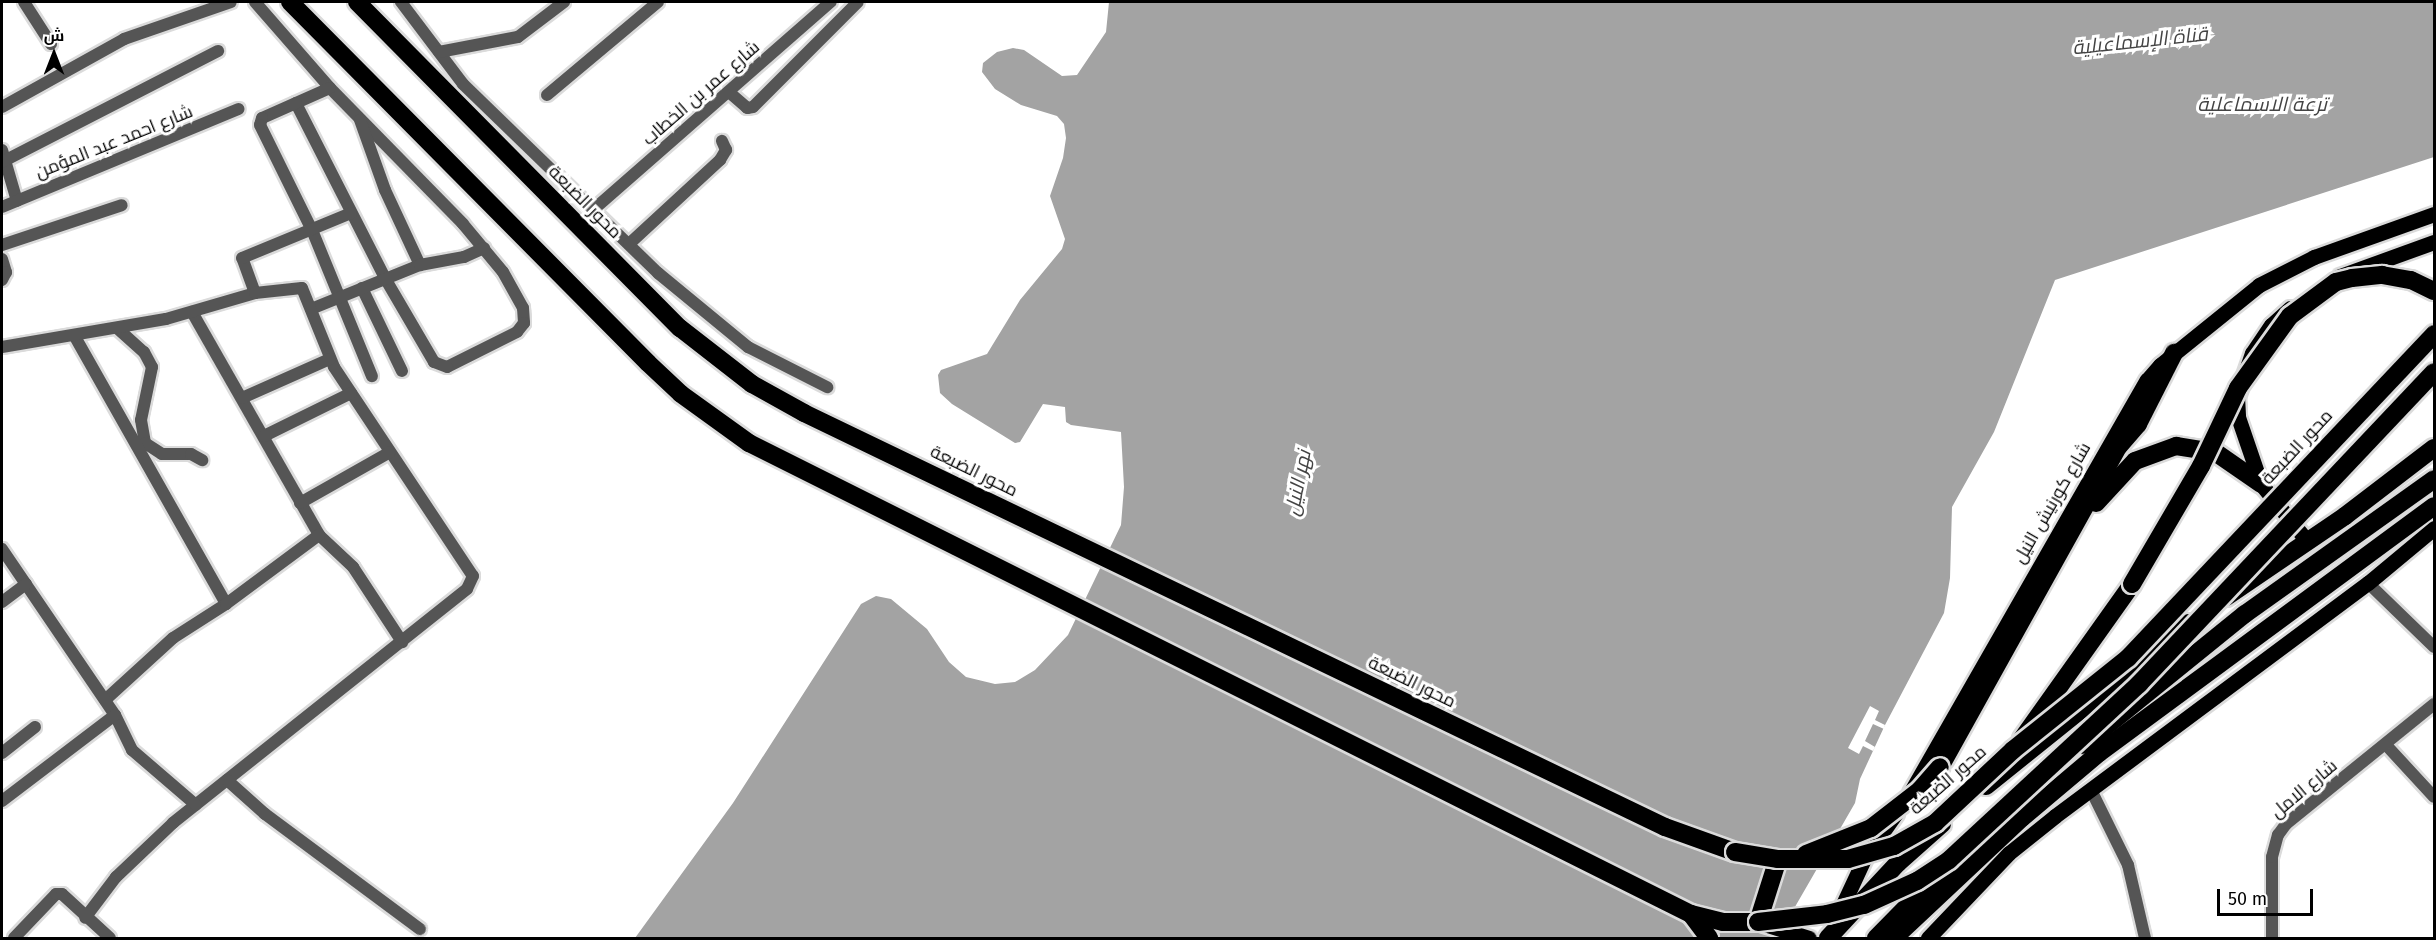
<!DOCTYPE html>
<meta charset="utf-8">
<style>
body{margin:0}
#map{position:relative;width:2436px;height:940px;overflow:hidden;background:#fff;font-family:"Fira Sans",Cairo,sans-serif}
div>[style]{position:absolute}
.water>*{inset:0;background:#a3a3a3}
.pier>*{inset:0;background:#fff}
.roads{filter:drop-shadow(2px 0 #dbdbdb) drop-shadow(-2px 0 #dbdbdb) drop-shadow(0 2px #dbdbdb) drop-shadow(0 -2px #dbdbdb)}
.street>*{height:12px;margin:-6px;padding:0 6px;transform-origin:6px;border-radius:6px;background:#555}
.primary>*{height:15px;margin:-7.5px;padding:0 7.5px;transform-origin:7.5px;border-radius:7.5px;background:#000}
.highway>*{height:18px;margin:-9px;padding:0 9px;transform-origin:9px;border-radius:9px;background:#000}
.bridges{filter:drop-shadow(2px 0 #dbdbdb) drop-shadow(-2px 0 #dbdbdb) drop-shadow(0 2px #dbdbdb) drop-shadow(0 -2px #dbdbdb)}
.highway-bridge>*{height:18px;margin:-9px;padding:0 9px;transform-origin:9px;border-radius:9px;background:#000}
span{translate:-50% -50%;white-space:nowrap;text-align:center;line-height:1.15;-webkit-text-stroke:6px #fff;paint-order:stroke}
.street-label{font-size:18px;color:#000}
.water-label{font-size:20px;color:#444;font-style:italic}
.frame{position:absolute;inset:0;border:3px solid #000;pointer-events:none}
.north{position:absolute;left:24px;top:24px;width:60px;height:60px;-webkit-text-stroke:4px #fff;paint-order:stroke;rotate:0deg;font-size:16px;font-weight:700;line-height:24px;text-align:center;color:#000}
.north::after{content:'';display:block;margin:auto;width:21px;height:27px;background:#000;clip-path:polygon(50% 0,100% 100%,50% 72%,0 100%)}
.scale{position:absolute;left:2217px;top:889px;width:96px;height:27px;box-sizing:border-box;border:3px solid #000;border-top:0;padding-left:8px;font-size:18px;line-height:21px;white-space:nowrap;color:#000;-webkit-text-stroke:4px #fff;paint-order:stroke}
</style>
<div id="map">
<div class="water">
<div style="clip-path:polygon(1109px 2px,2434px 2px,2434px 157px,2055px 280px,1994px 432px,1952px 507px,1950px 578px,1944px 613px,1885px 725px,1860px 779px,1855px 803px,1777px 938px,635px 938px,733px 803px,861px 604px,876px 596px,891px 599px,927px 629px,949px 662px,966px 677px,995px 684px,1015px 682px,1035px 670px,1068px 635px,1121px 525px,1124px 487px,1121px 432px,1071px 425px,1066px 422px,1065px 407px,1043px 404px,1020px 442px,1015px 443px,952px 404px,940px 393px,938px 375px,941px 370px,987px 354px,1020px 300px,1062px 249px,1065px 239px,1050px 196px,1063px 158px,1066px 138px,1064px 124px,1057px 116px,1021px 105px,995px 89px,982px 72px,983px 63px,997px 52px,1013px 48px,1024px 50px,1062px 76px,1077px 75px,1106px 32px)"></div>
</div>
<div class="pier">
<div style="clip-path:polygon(1870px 706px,1879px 711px,1875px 720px,1885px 725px,1884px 729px,1873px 724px,1865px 741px,1875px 747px,1873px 751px,1863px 746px,1859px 754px,1848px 748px)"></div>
</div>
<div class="roads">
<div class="street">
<div style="left:24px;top:2px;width:50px;rotate:57.3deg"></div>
<div style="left:255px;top:2px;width:114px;rotate:48.9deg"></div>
<div style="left:330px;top:88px;width:190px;rotate:45.6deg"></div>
<div style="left:463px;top:224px;width:62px;rotate:50.2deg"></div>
<div style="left:503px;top:272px;width:41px;rotate:60.9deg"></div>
<div style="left:523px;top:308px;width:15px;rotate:86deg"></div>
<div style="left:524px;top:323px;width:11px;rotate:128deg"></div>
<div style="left:517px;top:332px;width:78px;rotate:153.4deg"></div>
<div style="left:447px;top:367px;width:14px;rotate:-159deg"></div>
<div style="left:434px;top:362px;width:97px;rotate:-120.3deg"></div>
<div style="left:385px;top:278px;width:196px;rotate:-117deg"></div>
<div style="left:296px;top:103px;width:37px;rotate:-24deg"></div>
<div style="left:401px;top:2px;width:103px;rotate:52.9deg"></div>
<div style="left:463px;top:84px;width:272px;rotate:44.1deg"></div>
<div style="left:658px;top:273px;width:117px;rotate:39.4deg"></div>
<div style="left:748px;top:347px;width:89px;rotate:26.9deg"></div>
<div style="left:439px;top:52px;width:80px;rotate:-10.8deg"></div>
<div style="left:518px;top:37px;width:58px;rotate:-37.3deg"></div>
<div style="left:730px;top:93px;width:23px;rotate:41deg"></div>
<div style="left:747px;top:108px;width:6px;rotate:-9deg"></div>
<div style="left:753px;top:107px;width:148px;rotate:-45deg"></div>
<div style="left:547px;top:95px;width:145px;rotate:-40deg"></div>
<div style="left:296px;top:103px;width:37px;rotate:156deg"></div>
<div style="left:262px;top:118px;width:7px;rotate:106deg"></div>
<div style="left:260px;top:125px;width:117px;rotate:63.7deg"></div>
<div style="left:312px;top:230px;width:158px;rotate:67.7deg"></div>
<div style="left:2px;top:107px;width:140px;rotate:-29.1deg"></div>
<div style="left:124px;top:39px;width:113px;rotate:-19.1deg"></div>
<div style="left:360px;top:120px;width:74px;rotate:70.3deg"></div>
<div style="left:385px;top:190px;width:83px;rotate:65deg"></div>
<div style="left:2px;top:150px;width:53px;rotate:73.6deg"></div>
<div style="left:2px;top:162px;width:243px;rotate:-27.2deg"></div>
<div style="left:2px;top:207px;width:256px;rotate:-22.5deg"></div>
<div style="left:593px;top:210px;width:316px;rotate:-41.2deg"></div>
<div style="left:629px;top:244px;width:124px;rotate:-42.7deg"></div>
<div style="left:720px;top:160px;width:12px;rotate:-59deg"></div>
<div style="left:726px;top:150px;width:10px;rotate:-114deg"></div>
<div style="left:2px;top:245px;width:126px;rotate:-18.4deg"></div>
<div style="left:2px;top:259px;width:14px;rotate:73deg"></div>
<div style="left:6px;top:272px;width:9px;rotate:117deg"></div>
<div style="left:362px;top:288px;width:92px;rotate:64.3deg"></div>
<div style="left:255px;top:293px;width:37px;rotate:-110deg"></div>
<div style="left:242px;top:258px;width:118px;rotate:-22.4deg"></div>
<div style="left:311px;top:309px;width:118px;rotate:-22deg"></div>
<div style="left:420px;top:265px;width:45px;rotate:-10.3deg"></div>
<div style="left:464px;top:257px;width:22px;rotate:-24deg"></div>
<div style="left:192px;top:312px;width:257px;rotate:60.3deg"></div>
<div style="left:319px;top:535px;width:47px;rotate:43.3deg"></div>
<div style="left:353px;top:567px;width:90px;rotate:56.8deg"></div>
<div style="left:117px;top:328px;width:36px;rotate:42deg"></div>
<div style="left:144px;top:352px;width:17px;rotate:62deg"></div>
<div style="left:152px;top:367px;width:54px;rotate:101.7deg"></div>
<div style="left:141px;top:420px;width:23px;rotate:80deg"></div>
<div style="left:145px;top:443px;width:20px;rotate:33deg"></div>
<div style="left:162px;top:454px;width:29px"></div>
<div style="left:191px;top:454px;width:13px;rotate:29deg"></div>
<div style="left:74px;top:335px;width:309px;rotate:60.5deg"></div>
<div style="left:226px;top:604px;width:63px;rotate:147.3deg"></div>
<div style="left:173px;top:638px;width:92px;rotate:137.6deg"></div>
<div style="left:2px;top:347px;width:166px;rotate:-9.7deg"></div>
<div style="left:166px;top:319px;width:93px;rotate:-16.3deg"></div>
<div style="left:255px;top:293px;width:47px;rotate:-6.1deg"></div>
<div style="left:302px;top:288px;width:85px;rotate:67.9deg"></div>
<div style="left:334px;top:367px;width:251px;rotate:56.4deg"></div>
<div style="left:473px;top:576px;width:14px;rotate:115deg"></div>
<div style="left:467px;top:589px;width:376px;rotate:141.5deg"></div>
<div style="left:173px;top:823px;width:79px;rotate:136.5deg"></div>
<div style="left:116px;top:877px;width:51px;rotate:127.1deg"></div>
<div style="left:242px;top:398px;width:96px;rotate:-23.9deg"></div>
<div style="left:264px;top:436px;width:97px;rotate:-26.3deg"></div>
<div style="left:300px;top:503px;width:103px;rotate:-29.5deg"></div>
<div style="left:2px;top:549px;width:201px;rotate:55.8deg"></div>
<div style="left:115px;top:715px;width:39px;rotate:64deg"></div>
<div style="left:132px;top:750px;width:84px;rotate:40.7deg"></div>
<div style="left:2368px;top:583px;width:92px;rotate:44.1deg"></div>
<div style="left:2px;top:602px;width:30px;rotate:-37deg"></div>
<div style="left:226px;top:604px;width:116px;rotate:-36.6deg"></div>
<div style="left:2387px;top:746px;width:69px;rotate:47.3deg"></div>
<div style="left:2px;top:753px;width:42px;rotate:-38.2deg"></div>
<div style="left:227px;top:780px;width:51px;rotate:41.8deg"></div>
<div style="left:265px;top:814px;width:193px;rotate:36.6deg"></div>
<div style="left:2091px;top:790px;width:84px;rotate:63.7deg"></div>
<div style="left:2128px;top:865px;width:75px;rotate:76.9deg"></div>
<div style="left:2px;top:801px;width:142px;rotate:-37.3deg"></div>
<div style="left:14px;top:938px;width:61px;rotate:-46.3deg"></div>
<div style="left:56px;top:894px;width:6px"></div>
<div style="left:62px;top:894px;width:65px;rotate:42.5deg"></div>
<div style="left:2272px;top:938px;width:81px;rotate:-90deg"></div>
<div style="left:2272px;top:857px;width:23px;rotate:-75deg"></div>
<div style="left:2278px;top:835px;width:14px;rotate:-54deg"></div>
<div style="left:2286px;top:824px;width:191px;rotate:-39deg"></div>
</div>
<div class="primary">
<div style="left:2340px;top:276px;width:100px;rotate:-19.9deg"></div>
<div style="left:2290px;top:308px;width:25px;rotate:138deg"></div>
<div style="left:2271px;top:325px;width:34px;rotate:124deg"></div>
<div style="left:2252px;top:353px;width:46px;rotate:109.2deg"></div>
<div style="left:2237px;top:396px;width:21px;rotate:87deg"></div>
<div style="left:2238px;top:417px;width:71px;rotate:71.1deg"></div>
<div style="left:2261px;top:484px;width:73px;rotate:51.1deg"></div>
<div style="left:1910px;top:793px;width:476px;rotate:-60.2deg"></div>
<div style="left:2147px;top:380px;width:20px;rotate:-49deg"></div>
<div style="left:2160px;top:365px;width:127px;rotate:-38.9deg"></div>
<div style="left:2259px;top:285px;width:62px;rotate:-27deg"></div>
<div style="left:2314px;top:257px;width:127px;rotate:-19.7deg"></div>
<div style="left:1837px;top:917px;width:66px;rotate:-65deg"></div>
<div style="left:1865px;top:857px;width:54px;rotate:-54.8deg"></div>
<div style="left:1761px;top:923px;width:50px;rotate:17.4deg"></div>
<div style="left:1928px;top:938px;width:117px;rotate:-46.4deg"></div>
<div style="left:2009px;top:853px;width:59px;rotate:-38.8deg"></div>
<div style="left:2055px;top:816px;width:390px;rotate:-36.7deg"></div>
<div style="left:2368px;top:583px;width:86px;rotate:-39.8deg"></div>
</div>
<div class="highway">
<div style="left:290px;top:2px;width:508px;rotate:45.24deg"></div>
<div style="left:648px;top:363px;width:45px;rotate:43.2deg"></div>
<div style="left:681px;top:394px;width:84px;rotate:35.8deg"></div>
<div style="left:749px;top:443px;width:1053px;rotate:26.57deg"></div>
<div style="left:1691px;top:914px;width:33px;rotate:14deg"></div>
<div style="left:1723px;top:922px;width:35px"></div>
<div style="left:1758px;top:922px;width:66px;rotate:-72.4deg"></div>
<div style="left:357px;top:2px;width:459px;rotate:45.3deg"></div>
<div style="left:680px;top:328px;width:91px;rotate:37.9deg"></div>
<div style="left:752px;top:384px;width:60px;rotate:29.1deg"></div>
<div style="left:804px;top:413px;width:955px;rotate:25.68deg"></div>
<div style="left:1665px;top:827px;width:74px;rotate:19.7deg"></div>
<div style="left:2096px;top:503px;width:57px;rotate:-47.1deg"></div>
<div style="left:2135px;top:461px;width:44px;rotate:-20.1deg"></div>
<div style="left:2176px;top:446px;width:39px;rotate:9deg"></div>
<div style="left:2215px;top:452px;width:56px;rotate:34.8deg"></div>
<div style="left:2226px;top:597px;width:144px;rotate:-34.2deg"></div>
<div style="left:2345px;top:516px;width:112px;rotate:-37.4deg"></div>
<div style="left:2022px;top:739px;width:190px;rotate:-54.6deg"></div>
<div style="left:2083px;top:745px;width:208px;rotate:-39deg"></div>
<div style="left:2245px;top:614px;width:232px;rotate:-35.5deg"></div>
<div style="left:1940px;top:767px;width:368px;rotate:-60.9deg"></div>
<div style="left:2119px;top:446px;width:29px;rotate:-49deg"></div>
<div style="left:2138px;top:424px;width:80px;rotate:-63.1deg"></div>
<div style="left:1986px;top:786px;width:260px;rotate:-38.8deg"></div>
<div style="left:1691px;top:914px;width:30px;rotate:53deg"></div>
<div style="left:1828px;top:938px;width:103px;rotate:-47deg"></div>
<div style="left:1898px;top:863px;width:59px;rotate:-41.6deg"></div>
<div style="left:1876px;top:938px;width:97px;rotate:-45.4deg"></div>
<div style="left:1894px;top:938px;width:175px;rotate:-43.2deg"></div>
<div style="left:2022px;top:818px;width:101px;rotate:-40.2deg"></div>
<div style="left:2099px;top:753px;width:416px;rotate:-36.4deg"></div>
</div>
</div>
<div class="bridges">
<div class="highway-bridge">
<div style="left:2132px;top:584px;width:137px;rotate:-59.7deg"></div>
<div style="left:2201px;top:466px;width:86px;rotate:-64.6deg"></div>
<div style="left:2238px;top:388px;width:89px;rotate:-54.2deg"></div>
<div style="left:2290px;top:316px;width:57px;rotate:-36.5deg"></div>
<div style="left:2336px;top:282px;width:16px;rotate:-14deg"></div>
<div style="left:2352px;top:278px;width:30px;rotate:-6deg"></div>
<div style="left:2382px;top:275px;width:29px;rotate:10deg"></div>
<div style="left:2411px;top:280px;width:25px;rotate:26deg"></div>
<div style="left:1735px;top:852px;width:44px;rotate:9.2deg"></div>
<div style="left:1778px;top:859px;width:70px"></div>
<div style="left:1848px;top:859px;width:48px;rotate:-15.8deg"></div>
<div style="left:1894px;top:846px;width:47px;rotate:-29.3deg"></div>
<div style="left:1935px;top:823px;width:107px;rotate:-43.1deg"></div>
<div style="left:2013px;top:750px;width:147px;rotate:-38.7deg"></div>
<div style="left:2128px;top:658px;width:446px;rotate:-46.6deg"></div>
<div style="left:1806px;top:854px;width:70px;rotate:-21.8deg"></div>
<div style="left:1871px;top:828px;width:62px;rotate:-37.8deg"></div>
<div style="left:1920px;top:790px;width:30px;rotate:-49deg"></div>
<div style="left:1758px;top:922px;width:69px;rotate:-6.6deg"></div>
<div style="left:1827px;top:914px;width:38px;rotate:-14deg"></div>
<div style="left:1864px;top:905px;width:58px;rotate:-24.4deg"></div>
<div style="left:1917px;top:881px;width:38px;rotate:-33deg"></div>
<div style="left:1949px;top:860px;width:259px;rotate:-42.8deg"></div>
<div style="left:2139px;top:684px;width:429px;rotate:-46.6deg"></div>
</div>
</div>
<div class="street-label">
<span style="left:701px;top:93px;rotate:-41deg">شارع عمر بن الخطاب</span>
<span style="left:114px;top:142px;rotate:-22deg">شارع احمد عبد المؤمن</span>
<span style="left:585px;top:202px;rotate:45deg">محور الضبعة</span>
<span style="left:2297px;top:447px;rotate:-47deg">محور الضبعة</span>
<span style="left:974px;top:471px;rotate:26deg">محور الضبعة</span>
<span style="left:2052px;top:503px;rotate:-60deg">شارع كورنيش النيل</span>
<span style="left:1412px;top:682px;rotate:26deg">محور الضبعة</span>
<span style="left:1948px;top:780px;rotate:-41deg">محور الضبعة</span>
<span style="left:2304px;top:789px;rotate:-40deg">شارع الامل</span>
</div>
<div class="water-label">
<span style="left:2140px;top:41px;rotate:-6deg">قناة الإسماعيلية</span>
<span style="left:2262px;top:104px">ترعة الاسماعلية</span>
<span style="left:1298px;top:483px;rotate:-79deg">نهر النيل</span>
</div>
<div class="frame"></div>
<div class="north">ش</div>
<div class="scale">50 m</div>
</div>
